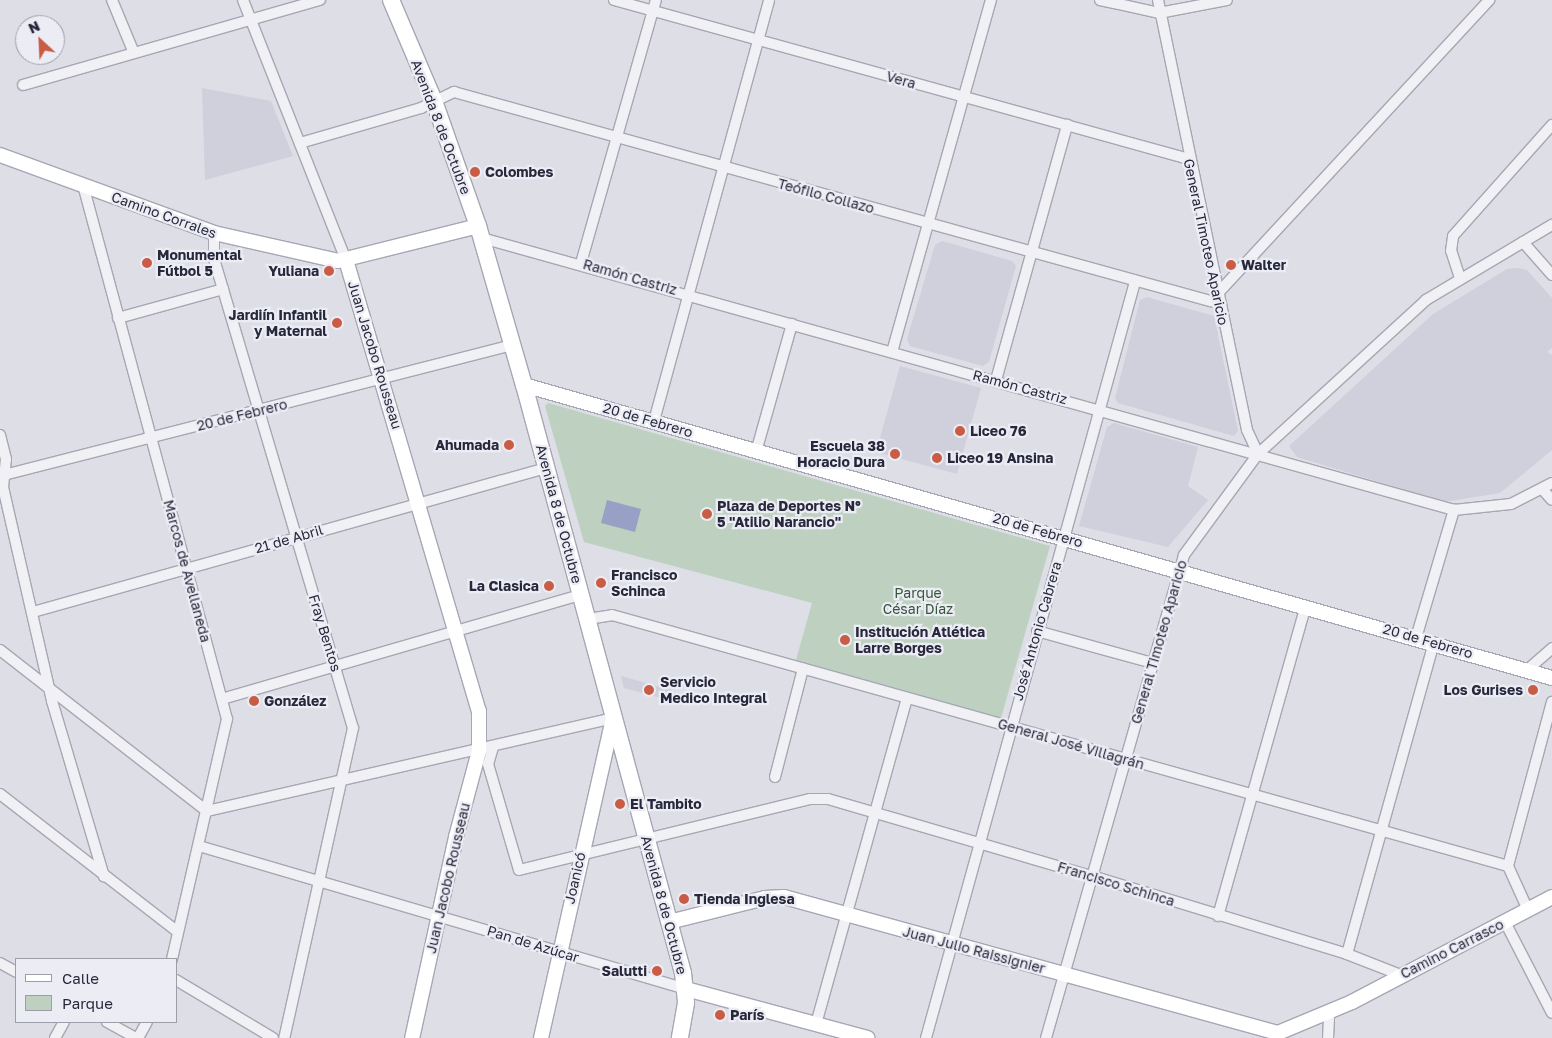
<!DOCTYPE html>
<meta charset="utf-8">
<style>
body{margin:0}
#map{position:relative;width:1552px;height:1038px;overflow:hidden;background:#dddee6;font-family:"Golos Text",sans-serif}
div>[style]{position:absolute}
.built>*{inset:0;background:#cfd0db}
.green>*{inset:0;background:#bed0c0}
.water>*{inset:0;background:#99a0c6}
.roads{filter:drop-shadow(1px 0 #a6a7b3) drop-shadow(-1px 0 #a6a7b3) drop-shadow(0 1px #a6a7b3) drop-shadow(0 -1px #a6a7b3)}
.street>*{height:10px;margin:-5px;padding:0 5px;transform-origin:5px;border-radius:5px;background:#f0f0f5}
.secondary>*{height:14px;margin:-7px;padding:0 7px;transform-origin:7px;border-radius:7px;background:#fff}
.primary>*{height:16px;margin:-8px;padding:0 8px;transform-origin:8px;border-radius:8px;background:#fff}
.dots>*{width:14px;height:14px;translate:-50% -50%;box-sizing:border-box;border:2px solid #ecedf4;border-radius:50%}
span{translate:-50% -50%;white-space:nowrap;text-align:center;line-height:1.15;-webkit-text-stroke:4.5px #ecedf4;paint-order:stroke}
.street-label{font-size:14px;color:#27283c}
.poi-label{font-size:14px;color:#27283c;font-weight:700}
.left{translate:0 -50%;text-align:left}
.right{translate:-100% -50%;text-align:right}
.park-label{font-size:14px;color:#35573a}
.legend{position:absolute;left:15px;top:958px;width:162px;height:65px;box-sizing:border-box;background:#ecedf4;border:1px solid #9d9eaa;margin:0;padding:6px 9px;list-style:none;font-size:15px;color:#27283c}
.legend li{display:flex;align-items:center;gap:10px;height:25px}
.legend b{width:25px;border:1px solid #9d9eaa}
.north{position:absolute;left:15px;top:15px;width:50px;height:50px;box-sizing:border-box;background:#ecedf4;border:1px solid #9d9eaa;border-radius:50%;rotate:335deg;font-size:14px;font-weight:700;line-height:20px;text-align:center;color:#27283c}
.north::after{content:'';display:block;margin:auto;width:18px;height:22px;background:#c85c45;clip-path:polygon(50% 0,100% 100%,50% 72%,0 100%)}
</style>
<div id="map">
<div class="built">
<div style="clip-path:polygon(202px 88px,271px 101px,293px 156px,205px 180px)"></div>
<div style="clip-path:polygon(942px 241px,1012px 261px,1016px 266px,989px 362px,983px 366px,910px 346px,907px 339px,935px 245px)"></div>
<div style="clip-path:polygon(1517px 268px,1527px 270px,1552px 298px,1552px 348px,1547px 352px,1552px 355px,1552px 450px,1500px 493px,1444px 502px,1297px 457px,1289px 446px,1433px 314px,1507px 269px)"></div>
<div style="clip-path:polygon(1147px 297px,1214px 316px,1238px 431px,1234px 436px,1118px 403px,1115px 398px,1140px 300px)"></div>
<div style="clip-path:polygon(900px 366px,981px 388px,957px 474px,876px 452px)"></div>
<div style="clip-path:polygon(1114px 423px,1198px 447px,1188px 486px,1208px 500px,1168px 547px,1079px 526px,1107px 427px)"></div>
<div style="clip-path:polygon(621px 676px,675px 691px,672px 701px,624px 688px)"></div>
</div>
<div class="green">
<div style="clip-path:polygon(548px 403px,1050px 546px,1001px 718px,796px 660px,812px 603px,584px 542px,545px 406px)"></div>
</div>
<div class="water">
<div style="clip-path:polygon(607px 500px,641px 509px,635px 532px,601px 523px)"></div>
</div>
<div class="roads">
<div class="street">
<div style="left:112px;top:0;width:57px;rotate:67.5deg"></div>
<div style="left:243px;top:0;width:280px;rotate:68.4deg"></div>
<div style="left:614px;top:0;width:597px;rotate:15.46deg"></div>
<div style="left:1100px;top:0;width:60px;rotate:12.4deg"></div>
<div style="left:1159px;top:13px;width:69px;rotate:-10.8deg"></div>
<div style="left:1158px;top:0;width:439px;rotate:78.3deg"></div>
<div style="left:1247px;top:430px;width:26px;rotate:65deg"></div>
<div style="left:23px;top:85px;width:309px;rotate:-16deg"></div>
<div style="left:300px;top:143px;width:126px;rotate:-16.1deg"></div>
<div style="left:421px;top:108px;width:37px;rotate:-26deg"></div>
<div style="left:454px;top:92px;width:796px;rotate:15.45deg"></div>
<div style="left:83px;top:185px;width:553px;rotate:74.91deg"></div>
<div style="left:227px;top:719px;width:246px;rotate:102.9deg"></div>
<div style="left:214px;top:233px;width:26px;rotate:90deg"></div>
<div style="left:214px;top:259px;width:489px;rotate:73.5deg"></div>
<div style="left:353px;top:728px;width:318px;rotate:102.5deg"></div>
<div style="left:482px;top:238px;width:1009px;rotate:15.63deg"></div>
<div style="left:1454px;top:510px;width:57px;rotate:-6deg"></div>
<div style="left:1511px;top:504px;width:46px;rotate:-27.1deg"></div>
<div style="left:1523px;top:242px;width:44px;rotate:48.7deg"></div>
<div style="left:581px;top:263px;width:273px;rotate:-74.1deg"></div>
<div style="left:1460px;top:278px;width:28px;rotate:-108deg"></div>
<div style="left:1451px;top:251px;width:15px;rotate:-82deg"></div>
<div style="left:1453px;top:236px;width:149px;rotate:-48.3deg"></div>
<div style="left:1219px;top:292px;width:398px;rotate:-47.2deg"></div>
<div style="left:118px;top:318px;width:109px;rotate:-15.4deg"></div>
<div style="left:892px;top:352px;width:366px;rotate:-74.3deg"></div>
<div style="left:996px;top:380px;width:265px;rotate:-74.4deg"></div>
<div style="left:654px;top:421px;width:436px;rotate:-74.7deg"></div>
<div style="left:0;top:435px;width:25px;rotate:76deg"></div>
<div style="left:6px;top:459px;width:28px;rotate:96deg"></div>
<div style="left:3px;top:487px;width:220px;rotate:77.1deg"></div>
<div style="left:52px;top:701px;width:183px;rotate:73.5deg"></div>
<div style="left:756px;top:452px;width:133px;rotate:-74.3deg"></div>
<div style="left:0;top:476px;width:528px;rotate:-14.35deg"></div>
<div style="left:1543px;top:490px;width:13px;rotate:48deg"></div>
<div style="left:33px;top:612px;width:533px;rotate:-15.68deg"></div>
<div style="left:588px;top:619px;width:24px;rotate:-9deg"></div>
<div style="left:612px;top:615px;width:930px;rotate:15.65deg"></div>
<div style="left:1508px;top:866px;width:48px;rotate:65.6deg"></div>
<div style="left:1037px;top:631px;width:119px;rotate:15.5deg"></div>
<div style="left:1416px;top:638px;width:134px;rotate:-73.5deg"></div>
<div style="left:0;top:650px;width:262px;rotate:37.9deg"></div>
<div style="left:1526px;top:671px;width:35px;rotate:-41deg"></div>
<div style="left:222px;top:699px;width:374px;rotate:-16.2deg"></div>
<div style="left:493px;top:747px;width:18px;rotate:106deg"></div>
<div style="left:488px;top:764px;width:110px;rotate:73.7deg"></div>
<div style="left:519px;top:870px;width:300px;rotate:-13.7deg"></div>
<div style="left:810px;top:799px;width:18px"></div>
<div style="left:828px;top:799px;width:275px;rotate:16.3deg"></div>
<div style="left:1092px;top:876px;width:267px;rotate:17deg"></div>
<div style="left:1347px;top:954px;width:58px;rotate:21.3deg"></div>
<div style="left:775px;top:777px;width:112px;rotate:-75.5deg"></div>
<div style="left:0;top:794px;width:225px;rotate:37.8deg"></div>
<div style="left:207px;top:811px;width:417px;rotate:-12.9deg"></div>
<div style="left:199px;top:846px;width:508px;rotate:16.36deg"></div>
<div style="left:1508px;top:866px;width:170px;rotate:-75deg"></div>
<div style="left:1218px;top:916px;width:322px;rotate:-74.2deg"></div>
<div style="left:1505px;top:922px;width:102px;rotate:62.7deg"></div>
<div style="left:1347px;top:954px;width:323px;rotate:-74.4deg"></div>
<div style="left:0;top:963px;width:18px;rotate:29deg"></div>
<div style="left:176px;top:980px;width:113px;rotate:30.9deg"></div>
<div style="left:107px;top:1022px;width:33px;rotate:29deg"></div>
<div style="left:816px;top:1024px;width:338px;rotate:-74.4deg"></div>
<div style="left:55px;top:1038px;width:18px;rotate:-61deg"></div>
<div style="left:138px;top:1038px;width:18px;rotate:-61deg"></div>
<div style="left:926px;top:1038px;width:784px;rotate:-74.55deg"></div>
<div style="left:1046px;top:1038px;width:502px;rotate:-74.05deg"></div>
<div style="left:1184px;top:555px;width:125px;rotate:-53.8deg"></div>
<div style="left:1258px;top:454px;width:228px;rotate:-42.5deg"></div>
<div style="left:1426px;top:300px;width:147px;rotate:-30.8deg"></div>
<div style="left:1328px;top:1038px;width:20px;rotate:-87deg"></div>
</div>
<div class="secondary">
<div style="left:0;top:155px;width:228px;rotate:20deg"></div>
<div style="left:214px;top:233px;width:127px;rotate:12.7deg"></div>
<div style="left:338px;top:261px;width:144px;rotate:-14deg"></div>
<div style="left:346px;top:260px;width:470px;rotate:73.6deg"></div>
<div style="left:479px;top:711px;width:40px;rotate:90deg"></div>
<div style="left:479px;top:751px;width:89px;rotate:105deg"></div>
<div style="left:456px;top:837px;width:206px;rotate:102.3deg"></div>
<div style="left:524px;top:385px;width:1069px;rotate:15.91deg"></div>
<div style="left:669px;top:922px;width:99px;rotate:-14deg"></div>
<div style="left:765px;top:898px;width:19px;rotate:-3deg"></div>
<div style="left:784px;top:897px;width:512px;rotate:15.39deg"></div>
<div style="left:1278px;top:1033px;width:80px;rotate:-22.7deg"></div>
<div style="left:1352px;top:1002px;width:226px;rotate:-27.7deg"></div>
<div style="left:686px;top:989px;width:188px;rotate:15.1deg"></div>
<div style="left:541px;top:1038px;width:328px;rotate:-77.3deg"></div>
</div>
<div class="primary">
<div style="left:391px;top:0;width:110px;rotate:66.9deg"></div>
<div style="left:434px;top:101px;width:133px;rotate:70.6deg"></div>
<div style="left:478px;top:226px;width:166px;rotate:73.9deg"></div>
<div style="left:524px;top:385px;width:609px;rotate:74.87deg"></div>
<div style="left:683px;top:973px;width:30px;rotate:84deg"></div>
<div style="left:686px;top:1003px;width:36px;rotate:100deg"></div>
</div>
</div>
<div class="dots">
<div style="left:475px;top:172px;background:#c85c45"></div>
<div style="left:147px;top:263px;background:#c85c45"></div>
<div style="left:1231px;top:265px;background:#c85c45"></div>
<div style="left:329px;top:271px;background:#c85c45"></div>
<div style="left:337px;top:323px;background:#c85c45"></div>
<div style="left:960px;top:431px;background:#c85c45"></div>
<div style="left:509px;top:445px;background:#c85c45"></div>
<div style="left:895px;top:454px;background:#c85c45"></div>
<div style="left:937px;top:458px;background:#c85c45"></div>
<div style="left:707px;top:514px;background:#c85c45"></div>
<div style="left:601px;top:583px;background:#c85c45"></div>
<div style="left:549px;top:586px;background:#c85c45"></div>
<div style="left:845px;top:640px;background:#c85c45"></div>
<div style="left:649px;top:690px;background:#c85c45"></div>
<div style="left:1533px;top:690px;background:#c85c45"></div>
<div style="left:254px;top:701px;background:#c85c45"></div>
<div style="left:620px;top:804px;background:#c85c45"></div>
<div style="left:684px;top:899px;background:#c85c45"></div>
<div style="left:657px;top:971px;background:#c85c45"></div>
<div style="left:720px;top:1015px;background:#c85c45"></div>
</div>
<div class="street-label">
<span style="left:901px;top:80px;rotate:16deg">Vera</span>
<span style="left:441px;top:127px;rotate:69deg">Avenida 8 de Octubre</span>
<span style="left:826px;top:196px;rotate:15deg">Teófilo Collazo</span>
<span style="left:164px;top:215px;rotate:20deg">Camino Corrales</span>
<span style="left:1206px;top:242px;rotate:78deg">General Timoteo Aparicio</span>
<span style="left:630px;top:277px;rotate:16deg">Ramón Castriz</span>
<span style="left:375px;top:355px;rotate:73deg">Juan Jacobo Rousseau</span>
<span style="left:1020px;top:387px;rotate:15deg">Ramón Castriz</span>
<span style="left:242px;top:415px;rotate:-14deg">20 de Febrero</span>
<span style="left:648px;top:420px;rotate:16deg">20 de Febrero</span>
<span style="left:559px;top:514px;rotate:75deg">Avenida 8 de Octubre</span>
<span style="left:1038px;top:530px;rotate:16deg">20 de Febrero</span>
<span style="left:289px;top:539px;rotate:-16deg">21 de Abril</span>
<span style="left:187px;top:571px;rotate:75deg">Marcos de Avellaneda</span>
<span style="left:1037px;top:631px;rotate:-74deg">José Antonio Cabrera</span>
<span style="left:325px;top:633px;rotate:73deg">Fray Bentos</span>
<span style="left:1428px;top:641px;rotate:16deg">20 de Febrero</span>
<span style="left:1159px;top:642px;rotate:-74deg">General Timoteo Aparicio</span>
<span style="left:1071px;top:744px;rotate:16deg">General José Villagrán</span>
<span style="left:448px;top:878px;rotate:-77deg">Juan Jacobo Rousseau</span>
<span style="left:575px;top:878px;rotate:-77deg">Joanicó</span>
<span style="left:1116px;top:884px;rotate:17deg">Francisco Schinca</span>
<span style="left:664px;top:905px;rotate:75deg">Avenida 8 de Octubre</span>
<span style="left:533px;top:944px;rotate:17deg">Pan de Azúcar</span>
<span style="left:1452px;top:949px;rotate:-27deg">Camino Carrasco</span>
<span style="left:974px;top:950px;rotate:15deg">Juan Julio Raissignier</span>
</div>
<div class="poi-label">
<span class="left" style="left:485px;top:172px">Colombes</span>
<span class="left" style="left:157px;top:263px">Monumental<br>Fútbol 5</span>
<span class="left" style="left:1241px;top:265px">Walter</span>
<span class="right" style="left:319px;top:271px">Yuliana</span>
<span class="right" style="left:327px;top:323px">Jardiín Infantil<br>y Maternal</span>
<span class="left" style="left:970px;top:431px">Liceo 76</span>
<span class="right" style="left:499px;top:445px">Ahumada</span>
<span class="right" style="left:885px;top:454px">Escuela 38<br>Horacio Dura</span>
<span class="left" style="left:947px;top:458px">Liceo 19 Ansina</span>
<span class="left" style="left:717px;top:514px">Plaza de Deportes Nº<br>5 "Atilio Narancio"</span>
<span class="left" style="left:611px;top:583px">Francisco<br>Schinca</span>
<span class="right" style="left:539px;top:586px">La Clasica</span>
<span class="left" style="left:855px;top:640px">Institución Atlética<br>Larre Borges</span>
<span class="left" style="left:660px;top:690px">Servicio<br>Medico Integral</span>
<span class="right" style="left:1523px;top:690px">Los Gurises</span>
<span class="left" style="left:264px;top:701px">González</span>
<span class="left" style="left:630px;top:804px">El Tambito</span>
<span class="left" style="left:694px;top:899px">Tienda Inglesa</span>
<span class="right" style="left:647px;top:971px">Salutti</span>
<span class="left" style="left:730px;top:1015px">París</span>
</div>
<div class="park-label">
<span style="left:918px;top:601px">Parque<br>César Díaz</span>
</div>
<ul class="legend">
<li><b style="height:6px;background:#fff"></b>Calle</li>
<li><b style="height:14px;background:#bed0c0"></b>Parque</li>
</ul>
<div class="north">N</div>
</div>
